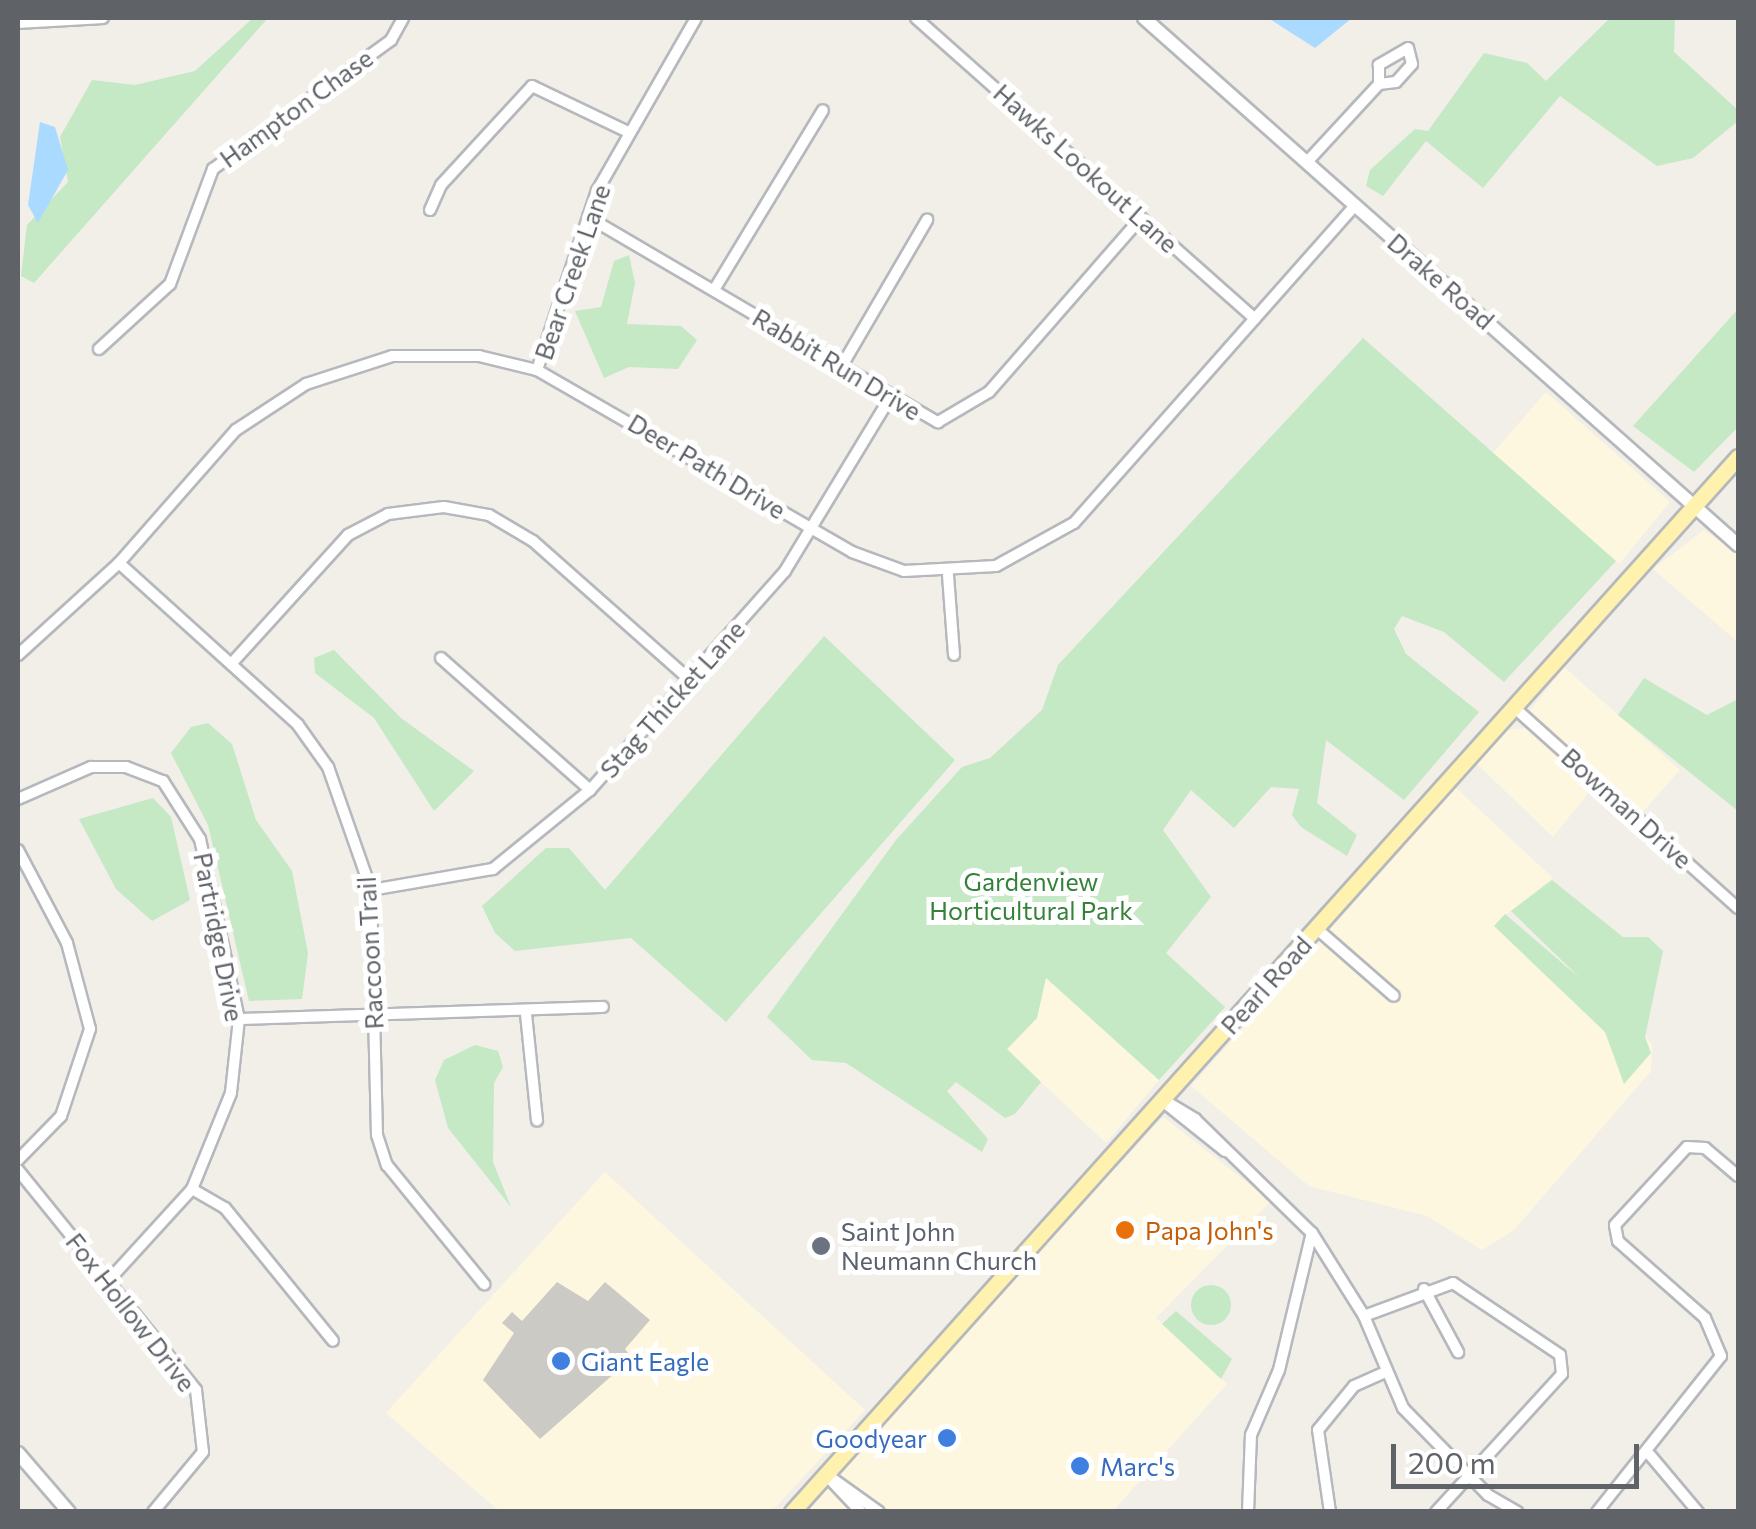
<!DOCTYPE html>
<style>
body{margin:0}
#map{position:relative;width:1756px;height:1529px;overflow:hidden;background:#f1efe8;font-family:Commissioner,sans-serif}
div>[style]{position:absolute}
.commercial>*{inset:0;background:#fef7e0}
.green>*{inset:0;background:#c5e8c5}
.round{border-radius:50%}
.water>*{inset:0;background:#aadaff}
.building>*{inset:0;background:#cccac5}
.roads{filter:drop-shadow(2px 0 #b5b8bc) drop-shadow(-2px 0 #b5b8bc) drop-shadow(0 2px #b5b8bc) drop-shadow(0 -2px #b5b8bc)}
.minor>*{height:10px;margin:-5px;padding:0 5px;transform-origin:5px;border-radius:5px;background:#fff}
.tertiary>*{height:12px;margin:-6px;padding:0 6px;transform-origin:6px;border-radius:6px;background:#fff}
.primary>*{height:15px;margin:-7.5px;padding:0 7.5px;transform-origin:7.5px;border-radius:7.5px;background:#fff2af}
.dots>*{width:28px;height:28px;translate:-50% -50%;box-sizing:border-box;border:5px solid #fff;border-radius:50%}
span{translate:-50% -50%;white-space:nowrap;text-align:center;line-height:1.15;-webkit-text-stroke:10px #fff;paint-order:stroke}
.street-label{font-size:25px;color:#5f6368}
.park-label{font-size:25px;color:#348238}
.food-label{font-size:25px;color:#c56008}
.left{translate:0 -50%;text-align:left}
.worship-label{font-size:25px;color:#5b616d}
.shop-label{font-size:25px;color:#366cbe}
.right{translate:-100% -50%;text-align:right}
.frame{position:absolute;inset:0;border:20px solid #5f6368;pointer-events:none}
.scale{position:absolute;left:1391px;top:1444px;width:248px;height:45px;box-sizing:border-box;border:5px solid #5f6368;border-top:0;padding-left:12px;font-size:30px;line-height:35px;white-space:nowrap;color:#5f6368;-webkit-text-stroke:8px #fff;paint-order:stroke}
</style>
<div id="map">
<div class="commercial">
<div style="clip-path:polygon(1546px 392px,1670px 502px,1619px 564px,1492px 454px)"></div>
<div style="clip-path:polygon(1704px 530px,1738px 553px,1738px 642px,1653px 569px)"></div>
<div style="clip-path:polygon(1564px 667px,1680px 770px,1640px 815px,1529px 712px)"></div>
<div style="clip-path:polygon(1526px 728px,1594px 786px,1553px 837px,1475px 762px,1507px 730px)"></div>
<div style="clip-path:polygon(1456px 788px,1553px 878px,1505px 915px,1652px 1044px,1651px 1071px,1514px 1230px,1482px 1250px,1427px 1216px,1309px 1186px,1191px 1086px)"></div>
<div style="clip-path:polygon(1046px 977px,1159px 1080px,1106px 1143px,1007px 1050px,1037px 1018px)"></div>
<div style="clip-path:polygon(1163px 1117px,1271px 1201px,1156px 1318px,1227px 1384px,1113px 1511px,805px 1512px,1112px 1162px,1118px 1166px)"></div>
<div style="clip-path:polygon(605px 1172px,865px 1410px,771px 1512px,499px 1511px,386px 1413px)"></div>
</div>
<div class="green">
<div style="clip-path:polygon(253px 18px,268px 18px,34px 283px,21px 276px,27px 225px,68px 182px,60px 137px,92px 80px,135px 85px,195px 71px)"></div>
<div style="clip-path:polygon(1610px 18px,1675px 18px,1674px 52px,1738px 110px,1738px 121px,1693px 158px,1657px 166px,1560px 96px,1483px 188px,1426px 141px,1383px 196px,1366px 186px,1370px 170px,1415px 129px,1428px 131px,1484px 53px,1527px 63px,1546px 81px)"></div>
<div style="clip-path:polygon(629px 255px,635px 283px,627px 324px,681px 326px,697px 340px,678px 369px,629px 367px,604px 378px,575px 311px,601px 307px,614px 261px)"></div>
<div style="clip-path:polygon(1738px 309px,1738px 427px,1694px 472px,1633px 426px)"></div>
<div style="clip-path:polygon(1363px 338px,1616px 561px,1504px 682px,1444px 632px,1402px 616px,1394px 629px,1406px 654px,1479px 712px,1404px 800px,1326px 740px,1317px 803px,1357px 835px,1347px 856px,1301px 827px,1292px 815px,1299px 789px,1271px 787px,1234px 828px,1191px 790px,1163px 830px,1211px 897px,1166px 953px,1225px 1007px,1159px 1080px,1046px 978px,1037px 1018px,1007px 1049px,1041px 1082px,1015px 1114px,1005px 1118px,956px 1082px,947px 1091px,988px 1139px,982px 1152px,846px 1063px,812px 1060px,767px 1017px,896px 840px,962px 767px,990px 758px,1042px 710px,1058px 665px)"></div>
<div style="clip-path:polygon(824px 636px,955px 760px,726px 1022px,631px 938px,515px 951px,495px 933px,482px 906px,546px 848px,569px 848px,605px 890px)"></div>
<div style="clip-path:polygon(334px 650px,401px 718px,474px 771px,434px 811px,374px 718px,315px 673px,314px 658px)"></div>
<div style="clip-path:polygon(1644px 678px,1707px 715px,1738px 699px,1738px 811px,1618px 715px)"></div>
<div style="clip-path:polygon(208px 723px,232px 744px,256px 820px,292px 871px,308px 953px,302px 999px,249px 1001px,208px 825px,171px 753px,191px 727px)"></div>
<div style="clip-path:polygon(153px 798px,171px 817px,190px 900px,152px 921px,116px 889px,79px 819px)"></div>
<div style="clip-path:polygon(1552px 880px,1623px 937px,1648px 937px,1663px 951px,1645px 1037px,1651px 1053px,1624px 1084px,1605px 1032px,1494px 926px,1505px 914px,1582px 980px,1511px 911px)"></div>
<div style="clip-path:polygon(475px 1045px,498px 1051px,503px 1067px,494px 1083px,493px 1162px,511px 1207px,448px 1128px,435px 1080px,444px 1060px)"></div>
<div class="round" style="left:1191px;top:1285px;width:40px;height:40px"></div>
<div style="clip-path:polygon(1176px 1311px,1232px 1359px,1221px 1379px,1162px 1324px)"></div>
</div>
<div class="water">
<div style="clip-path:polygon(1268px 18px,1352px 18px,1315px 48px)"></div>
<div style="clip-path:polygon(40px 122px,55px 127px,68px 170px,38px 223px,28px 205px)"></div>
</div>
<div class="building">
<div style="clip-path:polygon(557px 1282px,588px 1301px,605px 1282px,650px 1320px,625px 1349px,632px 1358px,540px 1439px,483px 1380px,514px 1333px,502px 1323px,512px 1312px,522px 1321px)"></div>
</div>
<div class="roads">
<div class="minor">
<div style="left:916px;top:18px;width:453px;rotate:41.6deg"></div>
<div style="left:18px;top:23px;width:85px;rotate:-3.4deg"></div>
<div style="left:1307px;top:162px;width:106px;rotate:-47.3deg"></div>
<div style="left:1379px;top:84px;width:17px;rotate:-7deg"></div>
<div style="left:1396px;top:82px;width:24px;rotate:-48deg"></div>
<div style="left:1412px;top:64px;width:16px;rotate:-104deg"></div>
<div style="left:1408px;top:48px;width:34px;rotate:150deg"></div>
<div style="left:1379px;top:65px;width:19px;rotate:90deg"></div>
<div style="left:430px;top:210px;width:27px;rotate:-66deg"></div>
<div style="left:441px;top:185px;width:134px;rotate:-47.4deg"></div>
<div style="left:532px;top:86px;width:106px;rotate:25.6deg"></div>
<div style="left:588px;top:217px;width:406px;rotate:30.4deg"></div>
<div style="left:938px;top:422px;width:59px;rotate:-30.5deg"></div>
<div style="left:989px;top:392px;width:231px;rotate:-48.9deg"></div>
<div style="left:714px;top:290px;width:210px;rotate:-58.8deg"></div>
<div style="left:99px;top:349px;width:96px;rotate:-42.5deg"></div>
<div style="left:170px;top:284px;width:123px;rotate:-69.5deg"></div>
<div style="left:213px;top:169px;width:220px;rotate:-35.9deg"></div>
<div style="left:391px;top:40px;width:25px;rotate:-61deg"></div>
<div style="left:840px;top:369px;width:173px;rotate:-59.7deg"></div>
<div style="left:537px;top:370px;width:189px;rotate:-71.5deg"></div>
<div style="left:597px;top:191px;width:199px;rotate:-60.2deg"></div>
<div style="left:119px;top:563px;width:241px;rotate:42.1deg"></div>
<div style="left:298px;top:725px;width:52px;rotate:54.5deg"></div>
<div style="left:328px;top:767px;width:130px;rotate:70.7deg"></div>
<div style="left:371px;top:890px;width:245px;rotate:88.6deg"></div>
<div style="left:377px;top:1135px;width:32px;rotate:72deg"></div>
<div style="left:387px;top:1165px;width:154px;rotate:50.8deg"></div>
<div style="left:948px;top:575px;width:80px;rotate:85.7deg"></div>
<div style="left:18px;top:655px;width:137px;rotate:-42.3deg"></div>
<div style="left:119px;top:563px;width:177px;rotate:-48.7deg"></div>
<div style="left:236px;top:430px;width:84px;rotate:-33.3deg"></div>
<div style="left:306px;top:384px;width:90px;rotate:-18deg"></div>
<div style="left:392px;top:356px;width:87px"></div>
<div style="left:479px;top:356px;width:60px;rotate:13.6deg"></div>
<div style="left:537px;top:370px;width:364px;rotate:30deg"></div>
<div style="left:852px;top:552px;width:55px;rotate:20.1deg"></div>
<div style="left:904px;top:571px;width:92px;rotate:-3.1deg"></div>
<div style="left:996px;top:566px;width:89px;rotate:-28.9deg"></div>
<div style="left:1074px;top:523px;width:424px;rotate:-48.5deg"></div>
<div style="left:441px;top:658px;width:199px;rotate:41.5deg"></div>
<div style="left:232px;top:663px;width:173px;rotate:-47.8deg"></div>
<div style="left:348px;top:535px;width:45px;rotate:-27.7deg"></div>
<div style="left:388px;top:514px;width:56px;rotate:-7.1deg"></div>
<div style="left:444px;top:507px;width:46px;rotate:10.1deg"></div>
<div style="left:489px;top:515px;width:51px;rotate:30.6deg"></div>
<div style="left:533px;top:541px;width:210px;rotate:41.5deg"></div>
<div style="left:1516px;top:709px;width:298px;rotate:41.9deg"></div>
<div style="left:18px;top:799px;width:80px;rotate:-23.7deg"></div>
<div style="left:91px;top:767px;width:35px"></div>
<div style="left:126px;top:767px;width:40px;rotate:21deg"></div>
<div style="left:163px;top:781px;width:69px;rotate:57.5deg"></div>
<div style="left:200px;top:839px;width:184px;rotate:77.8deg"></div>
<div style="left:239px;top:1019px;width:74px;rotate:96.2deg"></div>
<div style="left:231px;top:1093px;width:104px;rotate:112.1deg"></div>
<div style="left:192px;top:1189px;width:123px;rotate:132.4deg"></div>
<div style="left:18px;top:850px;width:105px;rotate:62.2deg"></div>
<div style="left:67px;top:943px;width:89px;rotate:75deg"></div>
<div style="left:90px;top:1029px;width:92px;rotate:108.4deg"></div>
<div style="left:61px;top:1116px;width:62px;rotate:134.3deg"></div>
<div style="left:371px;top:890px;width:124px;rotate:-9.8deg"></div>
<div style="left:493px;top:869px;width:125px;rotate:-39.2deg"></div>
<div style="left:590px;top:790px;width:293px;rotate:-48.3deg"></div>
<div style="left:785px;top:571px;width:201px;rotate:-58.8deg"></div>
<div style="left:1316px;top:928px;width:103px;rotate:41.1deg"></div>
<div style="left:526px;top:1014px;width:107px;rotate:84.1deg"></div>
<div style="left:239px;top:1019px;width:364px;rotate:-1.9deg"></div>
<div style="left:1162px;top:1099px;width:39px;rotate:31deg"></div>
<div style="left:1195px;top:1119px;width:163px;rotate:44.3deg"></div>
<div style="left:1312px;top:1233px;width:98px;rotate:57.9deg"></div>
<div style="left:1364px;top:1316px;width:100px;rotate:67deg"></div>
<div style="left:1403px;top:1408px;width:122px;rotate:45.7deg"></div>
<div style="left:1488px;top:1495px;width:34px;rotate:30deg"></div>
<div style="left:1165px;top:1103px;width:77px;rotate:38.7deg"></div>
<div style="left:18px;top:1170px;width:283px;rotate:51deg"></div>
<div style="left:196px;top:1390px;width:62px;rotate:83.6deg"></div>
<div style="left:203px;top:1452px;width:78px;rotate:129.8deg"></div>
<div style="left:192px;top:1189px;width:38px;rotate:30deg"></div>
<div style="left:225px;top:1208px;width:171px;rotate:50.9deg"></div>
<div style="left:1424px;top:1289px;width:72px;rotate:61.6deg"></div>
<div style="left:1364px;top:1316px;width:95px;rotate:-20.3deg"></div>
<div style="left:1453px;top:1283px;width:129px;rotate:33.9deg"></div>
<div style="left:1560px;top:1355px;width:19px;rotate:84deg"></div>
<div style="left:1562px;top:1374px;width:187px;rotate:132.4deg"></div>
<div style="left:1650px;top:1455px;width:75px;rotate:49.9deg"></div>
<div style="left:826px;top:1474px;width:65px;rotate:35.6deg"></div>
<div style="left:826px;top:1475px;width:51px;rotate:46.6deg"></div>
<div style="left:1248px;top:1512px;width:77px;rotate:-87.8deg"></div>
<div style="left:1251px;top:1435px;width:71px;rotate:-66.7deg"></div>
<div style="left:1279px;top:1370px;width:141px;rotate:-76.5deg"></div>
<div style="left:1330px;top:1512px;width:83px;rotate:-98.3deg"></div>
<div style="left:1318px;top:1430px;width:57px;rotate:-50.7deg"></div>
<div style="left:1354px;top:1386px;width:32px;rotate:-24deg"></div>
<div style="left:1597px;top:1512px;width:199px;rotate:-51.5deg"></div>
<div style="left:1721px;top:1356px;width:41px;rotate:-112.8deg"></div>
<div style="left:1705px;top:1318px;width:116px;rotate:-138.5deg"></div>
<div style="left:1618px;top:1241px;width:16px;rotate:-101deg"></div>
<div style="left:1615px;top:1225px;width:106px;rotate:-47.3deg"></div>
<div style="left:1687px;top:1147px;width:18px;rotate:3deg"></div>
<div style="left:1705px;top:1148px;width:43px;rotate:40.3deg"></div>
</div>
<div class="tertiary">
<div style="left:1144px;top:18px;width:794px;rotate:41.58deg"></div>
<div style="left:18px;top:1453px;width:78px;rotate:49.2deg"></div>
</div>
<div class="primary">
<div style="left:792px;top:1512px;width:1417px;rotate:-48.12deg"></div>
</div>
</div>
<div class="dots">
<div style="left:1125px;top:1230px;background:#e8710a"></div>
<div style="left:821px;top:1246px;background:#6b7280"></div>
<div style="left:561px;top:1361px;background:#3f7fe0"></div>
<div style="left:947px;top:1438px;background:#3f7fe0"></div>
<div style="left:1080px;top:1466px;background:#3f7fe0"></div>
</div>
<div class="street-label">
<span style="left:296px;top:108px;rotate:-36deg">Hampton Chase</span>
<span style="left:1086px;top:168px;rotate:42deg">Hawks Lookout Lane</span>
<span style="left:572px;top:272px;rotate:-71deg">Bear Creek Lane</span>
<span style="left:1441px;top:281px;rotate:41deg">Drake Road</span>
<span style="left:837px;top:364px;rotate:31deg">Rabbit Run Drive</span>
<span style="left:707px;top:466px;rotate:31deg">Deer Path Drive</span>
<span style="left:672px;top:699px;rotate:-48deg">Stag Thicket Lane</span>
<span style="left:1627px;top:808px;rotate:42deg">Bowman Drive</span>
<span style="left:219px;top:937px;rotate:79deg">Partridge Drive</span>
<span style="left:370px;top:953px;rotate:-93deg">Raccoon Trail</span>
<span style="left:1266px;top:985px;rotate:-48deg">Pearl Road</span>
<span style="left:131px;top:1312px;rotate:52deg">Fox Hollow Drive</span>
</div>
<div class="park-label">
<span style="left:1031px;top:896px">Gardenview<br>Horticultural Park</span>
</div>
<div class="food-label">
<span class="left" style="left:1145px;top:1230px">Papa John's</span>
</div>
<div class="worship-label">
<span class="left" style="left:841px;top:1246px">Saint John<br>Neumann Church</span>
</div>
<div class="shop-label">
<span class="left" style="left:581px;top:1361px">Giant Eagle</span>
<span class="right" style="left:927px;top:1438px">Goodyear</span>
<span class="left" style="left:1100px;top:1466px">Marc's</span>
</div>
<div class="frame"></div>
<div class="scale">200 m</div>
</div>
